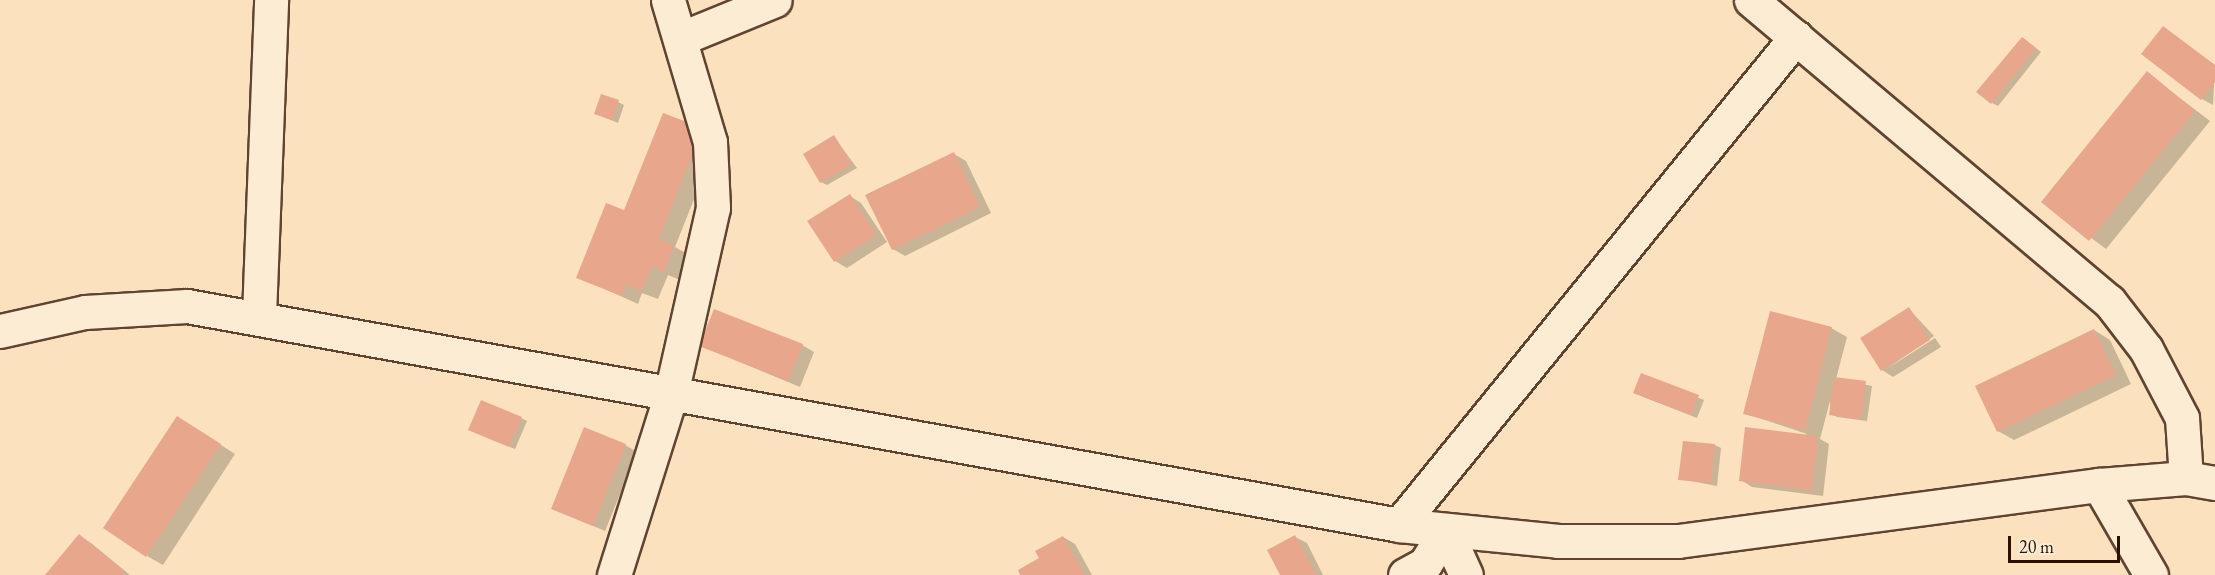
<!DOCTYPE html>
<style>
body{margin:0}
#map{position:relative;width:2215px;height:575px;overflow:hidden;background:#fbe1bd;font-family:"EB Garamond",serif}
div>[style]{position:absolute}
.shadow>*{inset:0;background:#0003}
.building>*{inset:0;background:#e8a78d}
.roads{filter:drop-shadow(2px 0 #604432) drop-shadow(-2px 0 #604432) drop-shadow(0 2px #604432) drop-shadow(0 -2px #604432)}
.minor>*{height:33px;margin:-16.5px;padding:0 16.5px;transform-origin:16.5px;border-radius:16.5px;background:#fcecd4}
.tertiary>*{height:33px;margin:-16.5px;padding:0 16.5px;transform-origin:16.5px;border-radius:16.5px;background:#fcecd4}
span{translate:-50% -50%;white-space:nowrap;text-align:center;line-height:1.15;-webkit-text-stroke:4.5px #fcecd4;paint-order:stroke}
.scale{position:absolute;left:2008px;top:536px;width:112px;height:27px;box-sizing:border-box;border:3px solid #2c1003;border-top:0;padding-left:8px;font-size:18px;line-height:21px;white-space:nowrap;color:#2c1003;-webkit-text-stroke:4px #fcecd4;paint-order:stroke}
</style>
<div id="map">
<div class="shadow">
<div style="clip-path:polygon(2163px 28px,2215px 65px,2213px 105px,2202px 99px)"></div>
<div style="clip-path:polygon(2023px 38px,2041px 52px,1998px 106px,1992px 103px)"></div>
<div style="clip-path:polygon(2147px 73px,2210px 121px,2106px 249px,2043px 202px)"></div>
<div style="clip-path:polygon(618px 102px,624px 105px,618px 123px,596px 114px)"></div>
<div style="clip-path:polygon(664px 115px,718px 139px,675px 247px,689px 255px,680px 280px,668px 275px,658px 299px,642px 293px,638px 304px,578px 277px,625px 212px)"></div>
<div style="clip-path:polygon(834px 137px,857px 168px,827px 185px,821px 182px)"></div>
<div style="clip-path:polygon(954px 154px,966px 161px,991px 213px,905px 256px,893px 249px)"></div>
<div style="clip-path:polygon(850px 196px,861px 203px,887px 242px,847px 268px,835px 261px)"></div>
<div style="clip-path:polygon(1909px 309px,1934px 336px,1885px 370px,1935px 338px,1941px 347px,1893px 377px,1882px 370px)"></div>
<div style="clip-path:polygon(1831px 328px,1847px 337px,1836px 379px,1872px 386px,1867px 421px,1837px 417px,1831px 414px,1830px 401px,1820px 439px,1829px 444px,1823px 496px,1752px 487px,1741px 480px,1807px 434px,1744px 413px)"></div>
<div style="clip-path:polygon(2094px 330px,2110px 340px,2131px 384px,2014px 440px,1998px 431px)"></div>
<div style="clip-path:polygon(802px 345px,814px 352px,800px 387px,701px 346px)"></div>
<div style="clip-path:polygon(1642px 375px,1704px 400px,1697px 418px,1641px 396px)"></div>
<div style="clip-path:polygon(521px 418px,527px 421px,515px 449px,476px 433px)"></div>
<div style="clip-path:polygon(193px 427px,235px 454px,163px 565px,147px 556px)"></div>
<div style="clip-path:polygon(625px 445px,637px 452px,605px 531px,553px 509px)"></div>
<div style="clip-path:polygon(1715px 445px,1721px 448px,1717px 486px,1680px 479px)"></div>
<div style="clip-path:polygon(79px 536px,91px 543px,130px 575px,47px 575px)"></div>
<div style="clip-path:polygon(1063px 537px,1075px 544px,1092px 575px,1022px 575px)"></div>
<div style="clip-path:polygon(1295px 537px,1307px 543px,1323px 575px,1281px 575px)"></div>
</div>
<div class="building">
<div style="clip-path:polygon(2163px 26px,2215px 65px,2215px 82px,2201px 100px,2141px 54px)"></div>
<div style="clip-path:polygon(2022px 37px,2036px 48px,1991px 104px,1976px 92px)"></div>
<div style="clip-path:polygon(2147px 71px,2195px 111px,2089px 241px,2041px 202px)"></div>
<div style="clip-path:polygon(601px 94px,619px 100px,612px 120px,594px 114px)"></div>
<div style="clip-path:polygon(663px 113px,703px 128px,659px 239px,674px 245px,664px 272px,652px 267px,642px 291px,626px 285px,622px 296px,576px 278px,606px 203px,624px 210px)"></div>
<div style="clip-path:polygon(834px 135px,852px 164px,820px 183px,803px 154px)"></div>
<div style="clip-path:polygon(954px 152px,980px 207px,892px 250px,865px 195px)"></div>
<div style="clip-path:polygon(850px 194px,876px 235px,834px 262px,807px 221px)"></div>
<div style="clip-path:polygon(1909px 307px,1930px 340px,1881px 371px,1860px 338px)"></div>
<div style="clip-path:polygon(714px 309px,803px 344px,788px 381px,699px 346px)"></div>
<div style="clip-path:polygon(1770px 311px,1832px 327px,1805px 430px,1743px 414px)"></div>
<div style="clip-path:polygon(2094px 329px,2116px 375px,1997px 432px,1975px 386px)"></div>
<div style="clip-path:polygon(1641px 373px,1699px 395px,1691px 415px,1633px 393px)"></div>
<div style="clip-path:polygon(1834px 377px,1866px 381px,1861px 419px,1829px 415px)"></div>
<div style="clip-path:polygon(481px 400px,522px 417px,509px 447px,468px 430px)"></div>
<div style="clip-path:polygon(177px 416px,221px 444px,146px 557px,103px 528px)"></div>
<div style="clip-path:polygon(584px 427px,626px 444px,593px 526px,551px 509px)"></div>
<div style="clip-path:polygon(1745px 427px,1818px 436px,1812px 490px,1739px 481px)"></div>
<div style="clip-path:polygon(1683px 441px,1715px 444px,1711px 483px,1678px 480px)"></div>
<div style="clip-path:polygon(79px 534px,125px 572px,122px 575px,45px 575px)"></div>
<div style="clip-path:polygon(1295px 535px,1316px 575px,1280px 575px,1267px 550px)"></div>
<div style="clip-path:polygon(1063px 536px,1085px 575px,1020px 575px,1018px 570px,1039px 558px,1035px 551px)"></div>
</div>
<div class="roads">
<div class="minor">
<div style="left:682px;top:38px;width:100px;rotate:-22.2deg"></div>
<div style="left:259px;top:316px;width:316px;rotate:-87.8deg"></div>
<div style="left:2099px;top:485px;width:104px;rotate:60deg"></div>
<div style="left:1399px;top:525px;width:629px;rotate:-50.87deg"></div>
<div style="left:1446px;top:531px;width:48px;rotate:65.6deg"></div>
<div style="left:614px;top:575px;width:190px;rotate:-72.5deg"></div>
<div style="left:671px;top:394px;width:191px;rotate:-77.3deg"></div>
<div style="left:713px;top:208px;width:66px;rotate:-92.6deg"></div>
<div style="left:710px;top:142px;width:148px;rotate:-106.5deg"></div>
<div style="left:1405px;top:575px;width:23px;rotate:-29deg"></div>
<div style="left:1425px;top:564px;width:39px;rotate:-58deg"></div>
</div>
<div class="tertiary">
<div style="left:1751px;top:0;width:468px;rotate:40.1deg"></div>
<div style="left:2109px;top:301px;width:61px;rotate:52.4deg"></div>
<div style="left:2146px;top:349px;width:78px;rotate:62.4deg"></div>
<div style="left:2182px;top:418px;width:60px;rotate:86.2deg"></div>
<div style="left:0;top:331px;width:87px;rotate:-12.6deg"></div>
<div style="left:85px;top:312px;width:102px;rotate:-3.4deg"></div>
<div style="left:187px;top:306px;width:1232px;rotate:10.24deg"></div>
<div style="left:1399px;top:525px;width:160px;rotate:5.7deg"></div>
<div style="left:1558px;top:541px;width:120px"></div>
<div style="left:1678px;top:541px;width:425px;rotate:-7.6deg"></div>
<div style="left:2099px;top:485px;width:87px;rotate:-4.6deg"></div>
<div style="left:2186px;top:478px;width:29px;rotate:10deg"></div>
</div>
</div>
<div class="scale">20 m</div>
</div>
